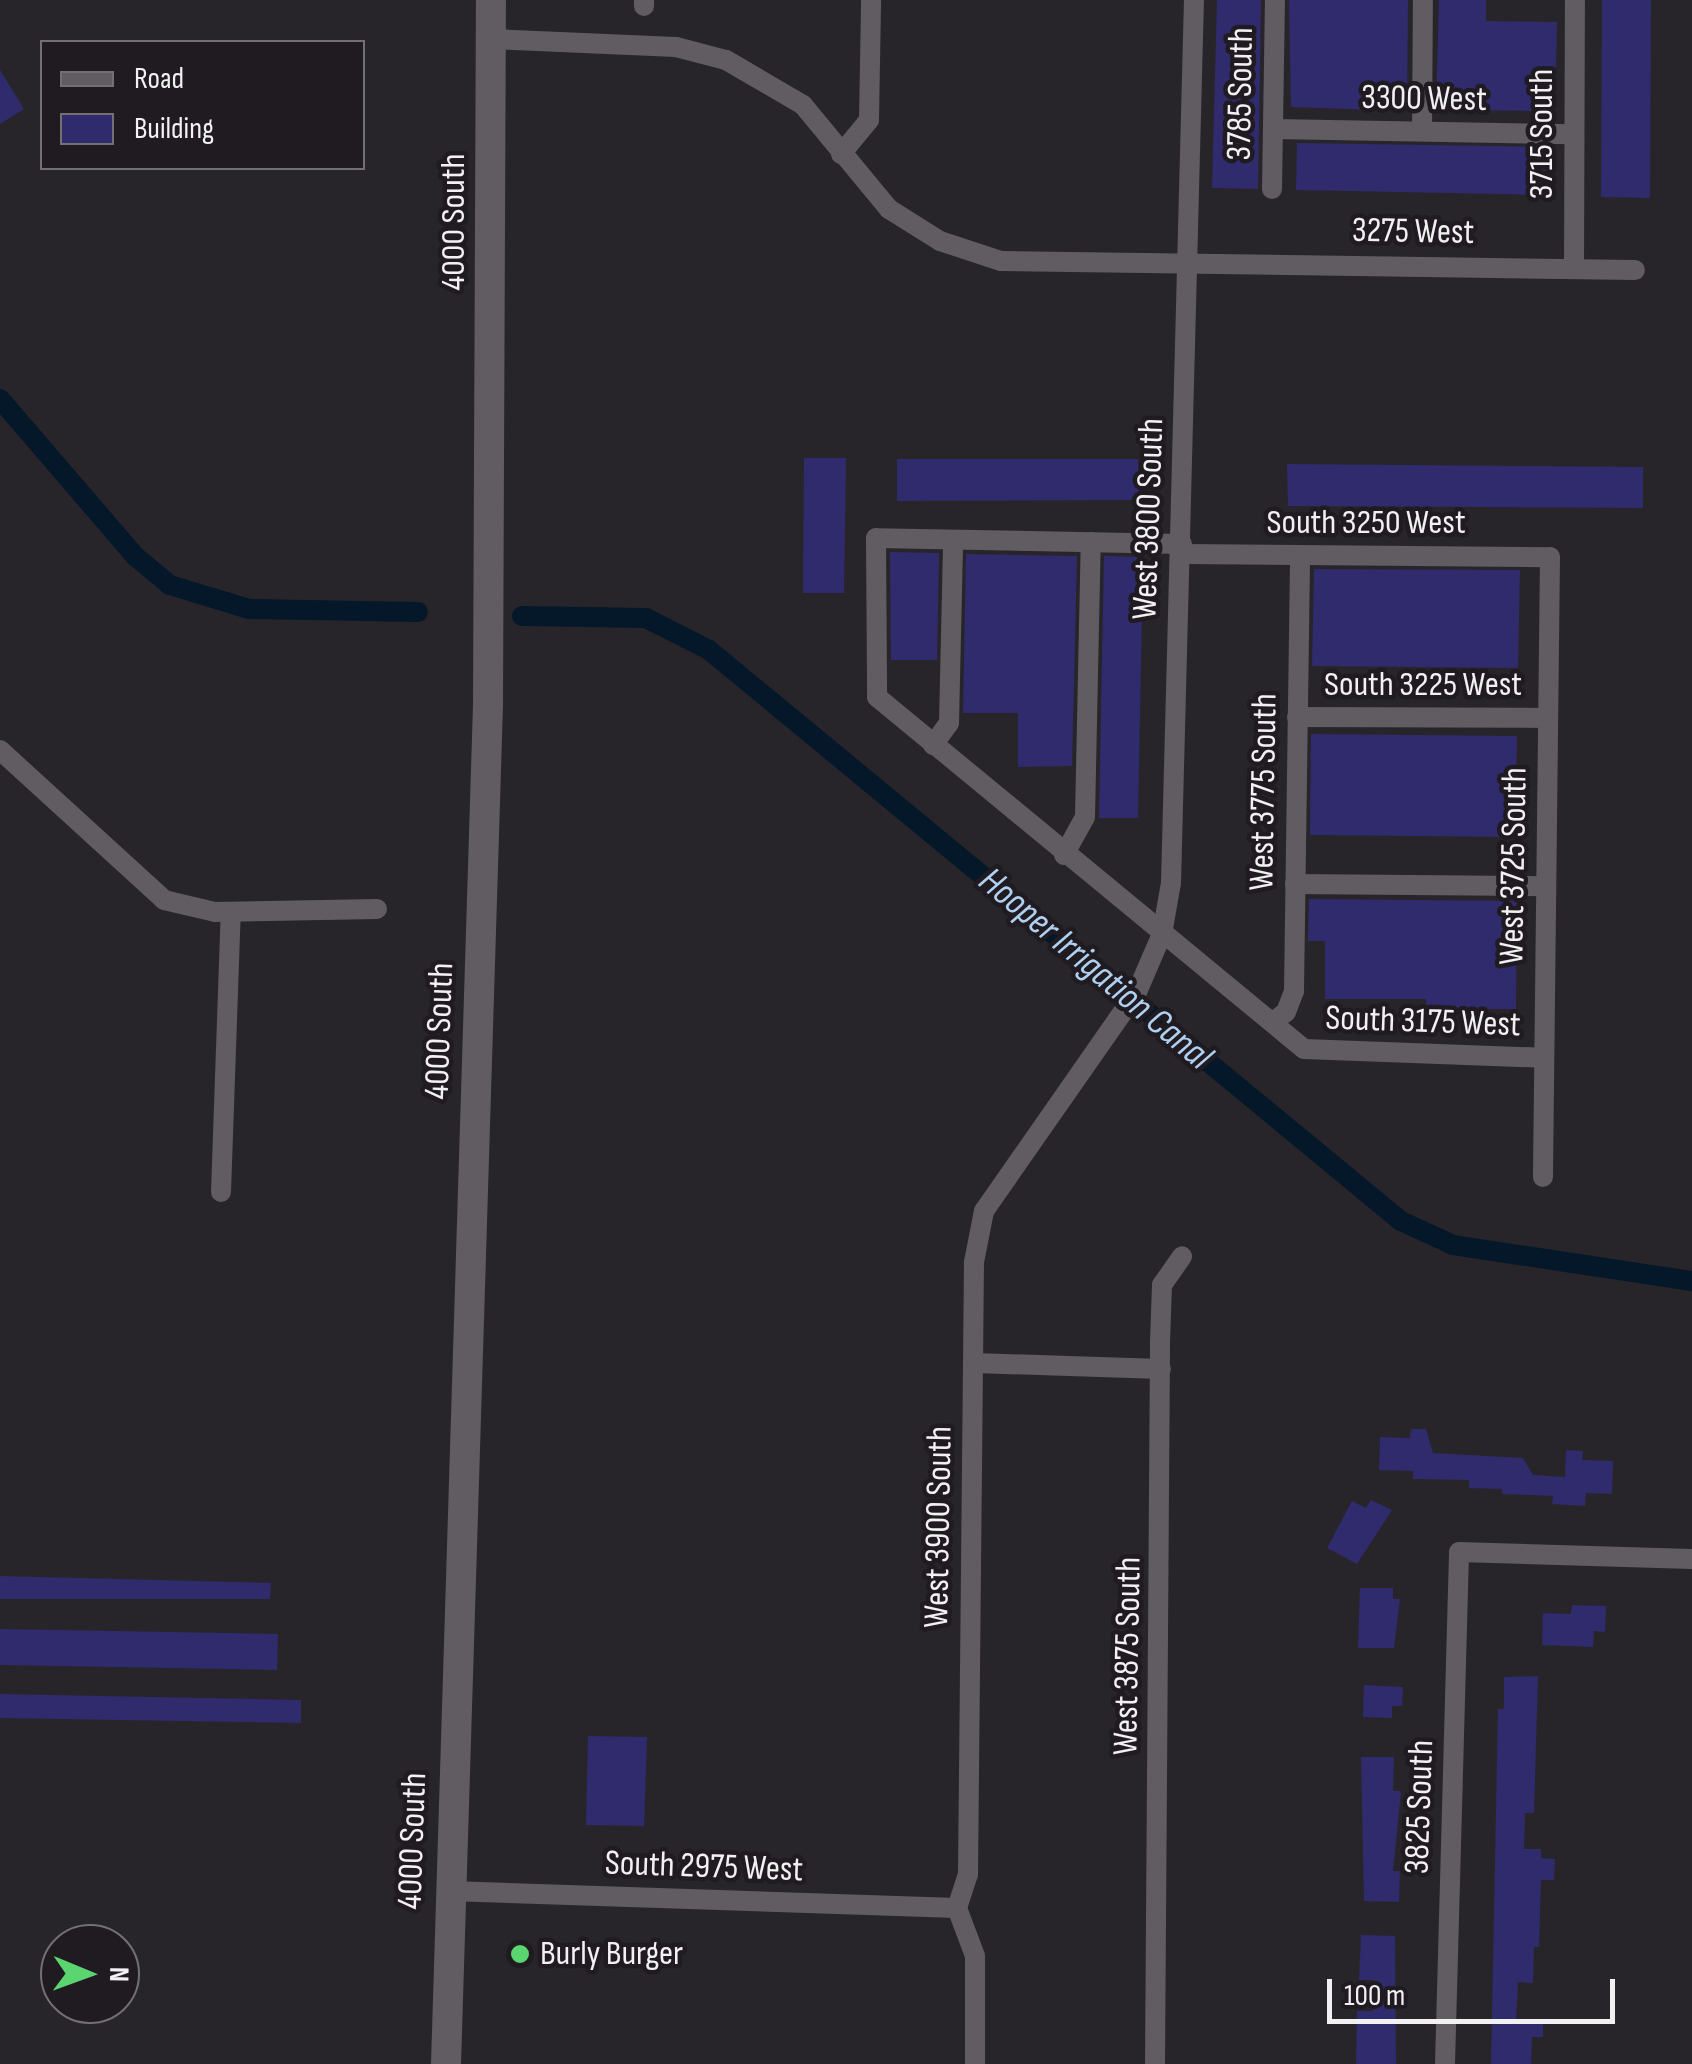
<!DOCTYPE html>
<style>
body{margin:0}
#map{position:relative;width:1692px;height:2064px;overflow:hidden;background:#28252a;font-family:"Sofia Sans Condensed",sans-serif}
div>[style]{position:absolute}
.canal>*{height:20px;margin:-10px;padding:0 10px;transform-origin:10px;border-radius:10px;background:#05182a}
.building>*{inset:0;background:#2f2b6d}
.minor>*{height:20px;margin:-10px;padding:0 10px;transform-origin:10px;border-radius:10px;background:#605c61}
.secondary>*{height:30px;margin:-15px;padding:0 15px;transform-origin:15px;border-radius:15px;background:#605c61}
.dots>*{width:28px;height:28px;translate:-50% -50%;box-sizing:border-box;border:5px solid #1f1b20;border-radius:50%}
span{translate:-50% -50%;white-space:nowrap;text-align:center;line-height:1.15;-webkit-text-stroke:9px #1f1b20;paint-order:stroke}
.street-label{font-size:35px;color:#f2f0f3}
.poi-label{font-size:35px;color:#f2f0f3}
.left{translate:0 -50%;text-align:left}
.water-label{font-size:38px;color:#b0d0f0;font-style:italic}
.legend{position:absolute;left:40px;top:40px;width:325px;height:130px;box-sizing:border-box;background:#1f1b20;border:2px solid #737074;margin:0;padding:12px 18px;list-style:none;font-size:30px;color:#f2f0f3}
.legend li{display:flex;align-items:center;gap:20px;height:50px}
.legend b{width:50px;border:2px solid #737074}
.north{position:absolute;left:40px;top:1924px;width:100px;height:100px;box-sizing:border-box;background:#1f1b20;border:2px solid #737074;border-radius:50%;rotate:91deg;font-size:28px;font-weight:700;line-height:40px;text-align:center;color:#f2f0f3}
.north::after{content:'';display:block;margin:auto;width:35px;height:45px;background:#5ad56f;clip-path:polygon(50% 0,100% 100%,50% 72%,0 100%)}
.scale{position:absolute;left:1327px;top:1979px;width:288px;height:45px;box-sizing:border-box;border:5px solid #f2f0f3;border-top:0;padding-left:12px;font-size:30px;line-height:35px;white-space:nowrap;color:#f2f0f3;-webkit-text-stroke:8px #1f1b20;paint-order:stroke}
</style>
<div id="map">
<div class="canal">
<div style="left:0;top:399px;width:208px;rotate:49.3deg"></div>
<div style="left:136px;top:557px;width:44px;rotate:39.5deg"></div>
<div style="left:170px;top:585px;width:83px;rotate:16.9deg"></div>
<div style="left:249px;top:609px;width:169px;rotate:1deg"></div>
<div style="left:522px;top:616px;width:124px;rotate:0.9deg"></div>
<div style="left:646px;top:618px;width:71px;rotate:26.9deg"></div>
<div style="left:709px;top:650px;width:897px;rotate:39.53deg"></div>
<div style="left:1401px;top:1221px;width:57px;rotate:24.8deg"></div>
<div style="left:1453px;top:1245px;width:242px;rotate:8.6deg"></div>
</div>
<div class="building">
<div style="clip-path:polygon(1217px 0,1261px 0,1258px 189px,1212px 188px)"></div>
<div style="clip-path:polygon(1289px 0,1408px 0,1407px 111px,1291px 107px)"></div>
<div style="clip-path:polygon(1439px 0,1486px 0,1486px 21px,1557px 22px,1555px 111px,1436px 110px)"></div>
<div style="clip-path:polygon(1602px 0,1651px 0,1650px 198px,1601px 197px)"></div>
<div style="clip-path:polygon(0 70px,24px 109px,0 124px)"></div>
<div style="clip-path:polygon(1297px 143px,1553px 147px,1552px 195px,1296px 190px)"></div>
<div style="clip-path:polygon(804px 458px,846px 458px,844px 593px,803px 593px)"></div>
<div style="clip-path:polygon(897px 459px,1138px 459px,1139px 500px,897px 501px)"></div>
<div style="clip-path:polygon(1287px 464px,1643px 467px,1643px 508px,1288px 506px)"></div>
<div style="clip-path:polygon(890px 552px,939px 553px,937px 660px,891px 660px)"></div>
<div style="clip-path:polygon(966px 554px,1077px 556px,1072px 766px,1018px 767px,1018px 713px,963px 713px)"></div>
<div style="clip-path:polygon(1104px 556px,1143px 557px,1138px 818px,1099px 818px)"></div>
<div style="clip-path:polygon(1314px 569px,1520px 570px,1518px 668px,1312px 666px)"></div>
<div style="clip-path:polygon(1311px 734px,1517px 736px,1515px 837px,1310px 835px)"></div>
<div style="clip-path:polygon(1309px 899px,1517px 901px,1516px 1009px,1426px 1009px,1426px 999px,1325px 999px,1325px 941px,1308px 941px)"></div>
<div style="clip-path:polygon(1411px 1429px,1426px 1429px,1433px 1453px,1523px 1458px,1533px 1475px,1565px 1477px,1566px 1450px,1583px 1451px,1582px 1460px,1613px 1461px,1612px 1494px,1586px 1493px,1585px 1506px,1552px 1504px,1553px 1496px,1502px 1494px,1502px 1489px,1469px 1488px,1469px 1480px,1413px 1479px,1413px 1471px,1379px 1470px,1380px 1437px,1410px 1438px)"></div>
<div style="clip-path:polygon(1371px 1500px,1392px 1510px,1357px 1564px,1327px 1548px,1352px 1501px,1366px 1508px)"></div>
<div style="clip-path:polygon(0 1576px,271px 1583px,270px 1599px,0 1599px)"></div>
<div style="clip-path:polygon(1360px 1588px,1393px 1588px,1393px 1599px,1400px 1599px,1394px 1648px,1358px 1648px)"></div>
<div style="clip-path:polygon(1572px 1605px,1606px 1606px,1605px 1632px,1594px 1631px,1593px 1647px,1542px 1645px,1543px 1613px,1571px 1614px)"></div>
<div style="clip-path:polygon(0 1629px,278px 1634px,277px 1670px,0 1665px)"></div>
<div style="clip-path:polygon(1538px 1676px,1534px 1813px,1525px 1813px,1524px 1849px,1541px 1849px,1541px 1858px,1555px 1859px,1554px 1880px,1541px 1880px,1539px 1947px,1534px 1947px,1533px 1983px,1518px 1982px,1516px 2021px,1543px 2021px,1543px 2037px,1532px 2037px,1531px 2064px,1491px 2064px,1498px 1709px,1504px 1709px,1504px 1677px)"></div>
<div style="clip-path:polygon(1364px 1685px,1403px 1687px,1402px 1706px,1392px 1706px,1392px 1718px,1363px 1717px)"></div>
<div style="clip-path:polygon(0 1694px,301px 1700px,301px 1723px,0 1718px)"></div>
<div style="clip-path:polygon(588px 1736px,647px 1737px,644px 1826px,586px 1825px)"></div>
<div style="clip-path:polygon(1361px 1757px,1394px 1757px,1393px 1791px,1401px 1791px,1393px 1871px,1400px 1871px,1399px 1902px,1364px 1901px)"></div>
<div style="clip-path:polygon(1361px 1935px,1395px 1936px,1396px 2064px,1356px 2064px,1357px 2011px,1373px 2011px,1374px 1980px,1359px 1980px)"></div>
</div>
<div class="minor">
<div style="left:644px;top:6px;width:6px;rotate:-90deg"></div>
<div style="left:491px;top:39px;width:185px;rotate:2.5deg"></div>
<div style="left:676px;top:47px;width:52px;rotate:14.6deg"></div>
<div style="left:726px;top:60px;width:89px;rotate:30.3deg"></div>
<div style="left:803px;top:105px;width:135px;rotate:50.4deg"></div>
<div style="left:889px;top:209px;width:60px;rotate:32.1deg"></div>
<div style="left:940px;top:241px;width:64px;rotate:18.2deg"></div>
<div style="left:1001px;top:261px;width:634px;rotate:0.81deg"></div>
<div style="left:1273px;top:129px;width:300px;rotate:1deg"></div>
<div style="left:1422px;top:131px;width:131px;rotate:-89.6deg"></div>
<div style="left:841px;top:154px;width:44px;rotate:-50.5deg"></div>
<div style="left:869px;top:120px;width:120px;rotate:-89deg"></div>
<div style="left:1272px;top:189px;width:189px;rotate:-89.1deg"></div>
<div style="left:1574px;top:268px;width:268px;rotate:-89.8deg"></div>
<div style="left:1182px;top:544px;width:306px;rotate:-178.9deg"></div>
<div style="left:876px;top:538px;width:159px;rotate:89.6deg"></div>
<div style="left:877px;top:697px;width:553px;rotate:39.5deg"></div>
<div style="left:1304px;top:1049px;width:240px;rotate:2.1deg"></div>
<div style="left:1182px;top:554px;width:368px;rotate:0.5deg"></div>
<div style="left:1550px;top:557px;width:620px;rotate:90.65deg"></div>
<div style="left:1297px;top:717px;width:251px;rotate:0.2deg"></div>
<div style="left:933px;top:745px;width:27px;rotate:-54deg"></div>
<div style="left:949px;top:723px;width:183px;rotate:-88.7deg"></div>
<div style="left:0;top:750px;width:222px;rotate:42.4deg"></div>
<div style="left:164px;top:900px;width:52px;rotate:13.2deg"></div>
<div style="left:215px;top:912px;width:162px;rotate:-1.1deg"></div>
<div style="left:1064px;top:855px;width:43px;rotate:-61.1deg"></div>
<div style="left:1085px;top:817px;width:275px;rotate:-88.8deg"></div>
<div style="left:1295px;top:884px;width:251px;rotate:0.5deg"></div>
<div style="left:1273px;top:1022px;width:16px;rotate:-38deg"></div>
<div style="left:1286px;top:1012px;width:22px;rotate:-69deg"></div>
<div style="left:1294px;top:991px;width:436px;rotate:-89.2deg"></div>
<div style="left:221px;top:1192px;width:280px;rotate:-88deg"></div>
<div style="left:973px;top:1363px;width:188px;rotate:1.8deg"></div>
<div style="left:449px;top:1891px;width:508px;rotate:1.92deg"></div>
<div style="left:957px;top:1908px;width:35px;rotate:-72deg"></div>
<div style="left:968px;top:1875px;width:613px;rotate:-89.44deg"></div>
<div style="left:974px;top:1262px;width:52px;rotate:-78.9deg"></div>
<div style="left:984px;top:1211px;width:267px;rotate:-55.1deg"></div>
<div style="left:1137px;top:992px;width:63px;rotate:-66.7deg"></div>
<div style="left:1162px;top:934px;width:52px;rotate:-80deg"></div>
<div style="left:1171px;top:883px;width:883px;rotate:-88.51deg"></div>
<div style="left:957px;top:1908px;width:51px;rotate:69.4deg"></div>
<div style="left:975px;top:1956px;width:108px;rotate:90deg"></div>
<div style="left:1155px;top:2064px;width:722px;rotate:-89.6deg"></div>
<div style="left:1160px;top:1342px;width:57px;rotate:-88deg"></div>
<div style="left:1162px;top:1285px;width:35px;rotate:-55deg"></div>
<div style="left:1445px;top:2064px;width:512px;rotate:-88.43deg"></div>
<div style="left:1459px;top:1552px;width:233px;rotate:1.7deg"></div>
</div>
<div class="secondary">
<div style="left:446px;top:2064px;width:1363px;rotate:-88.23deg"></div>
<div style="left:488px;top:702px;width:702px;rotate:-89.76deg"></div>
</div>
<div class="dots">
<div style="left:520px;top:1954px;background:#5ad56f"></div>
</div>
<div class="street-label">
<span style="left:1241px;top:94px;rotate:-89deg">3785 South</span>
<span style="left:1424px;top:99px;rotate:1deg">3300 West</span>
<span style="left:1542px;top:134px;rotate:-90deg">3715 South</span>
<span style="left:454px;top:222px;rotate:-90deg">4000 South</span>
<span style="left:1413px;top:232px;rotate:1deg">3275 West</span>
<span style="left:1149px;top:519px;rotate:-88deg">West 3800 South</span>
<span style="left:1366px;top:523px">South 3250 West</span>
<span style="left:1423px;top:685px">South 3225 West</span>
<span style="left:1264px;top:792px;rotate:-89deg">West 3775 South</span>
<span style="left:1514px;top:866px;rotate:-89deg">West 3725 South</span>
<span style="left:1423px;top:1022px;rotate:2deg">South 3175 West</span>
<span style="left:440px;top:1031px;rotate:-88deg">4000 South</span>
<span style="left:939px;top:1527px;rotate:-89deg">West 3900 South</span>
<span style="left:1128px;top:1656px;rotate:-89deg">West 3875 South</span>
<span style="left:1420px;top:1807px;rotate:-88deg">3825 South</span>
<span style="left:413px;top:1841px;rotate:-88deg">4000 South</span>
<span style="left:704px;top:1867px;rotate:2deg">South 2975 West</span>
</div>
<div class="poi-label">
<span class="left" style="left:540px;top:1954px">Burly Burger</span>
</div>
<div class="water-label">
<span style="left:1095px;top:969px;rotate:40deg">Hooper Irrigation Canal</span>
</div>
<ul class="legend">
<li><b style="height:12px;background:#605c61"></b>Road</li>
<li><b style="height:28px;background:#2f2b6d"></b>Building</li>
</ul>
<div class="north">N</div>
<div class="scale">100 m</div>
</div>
